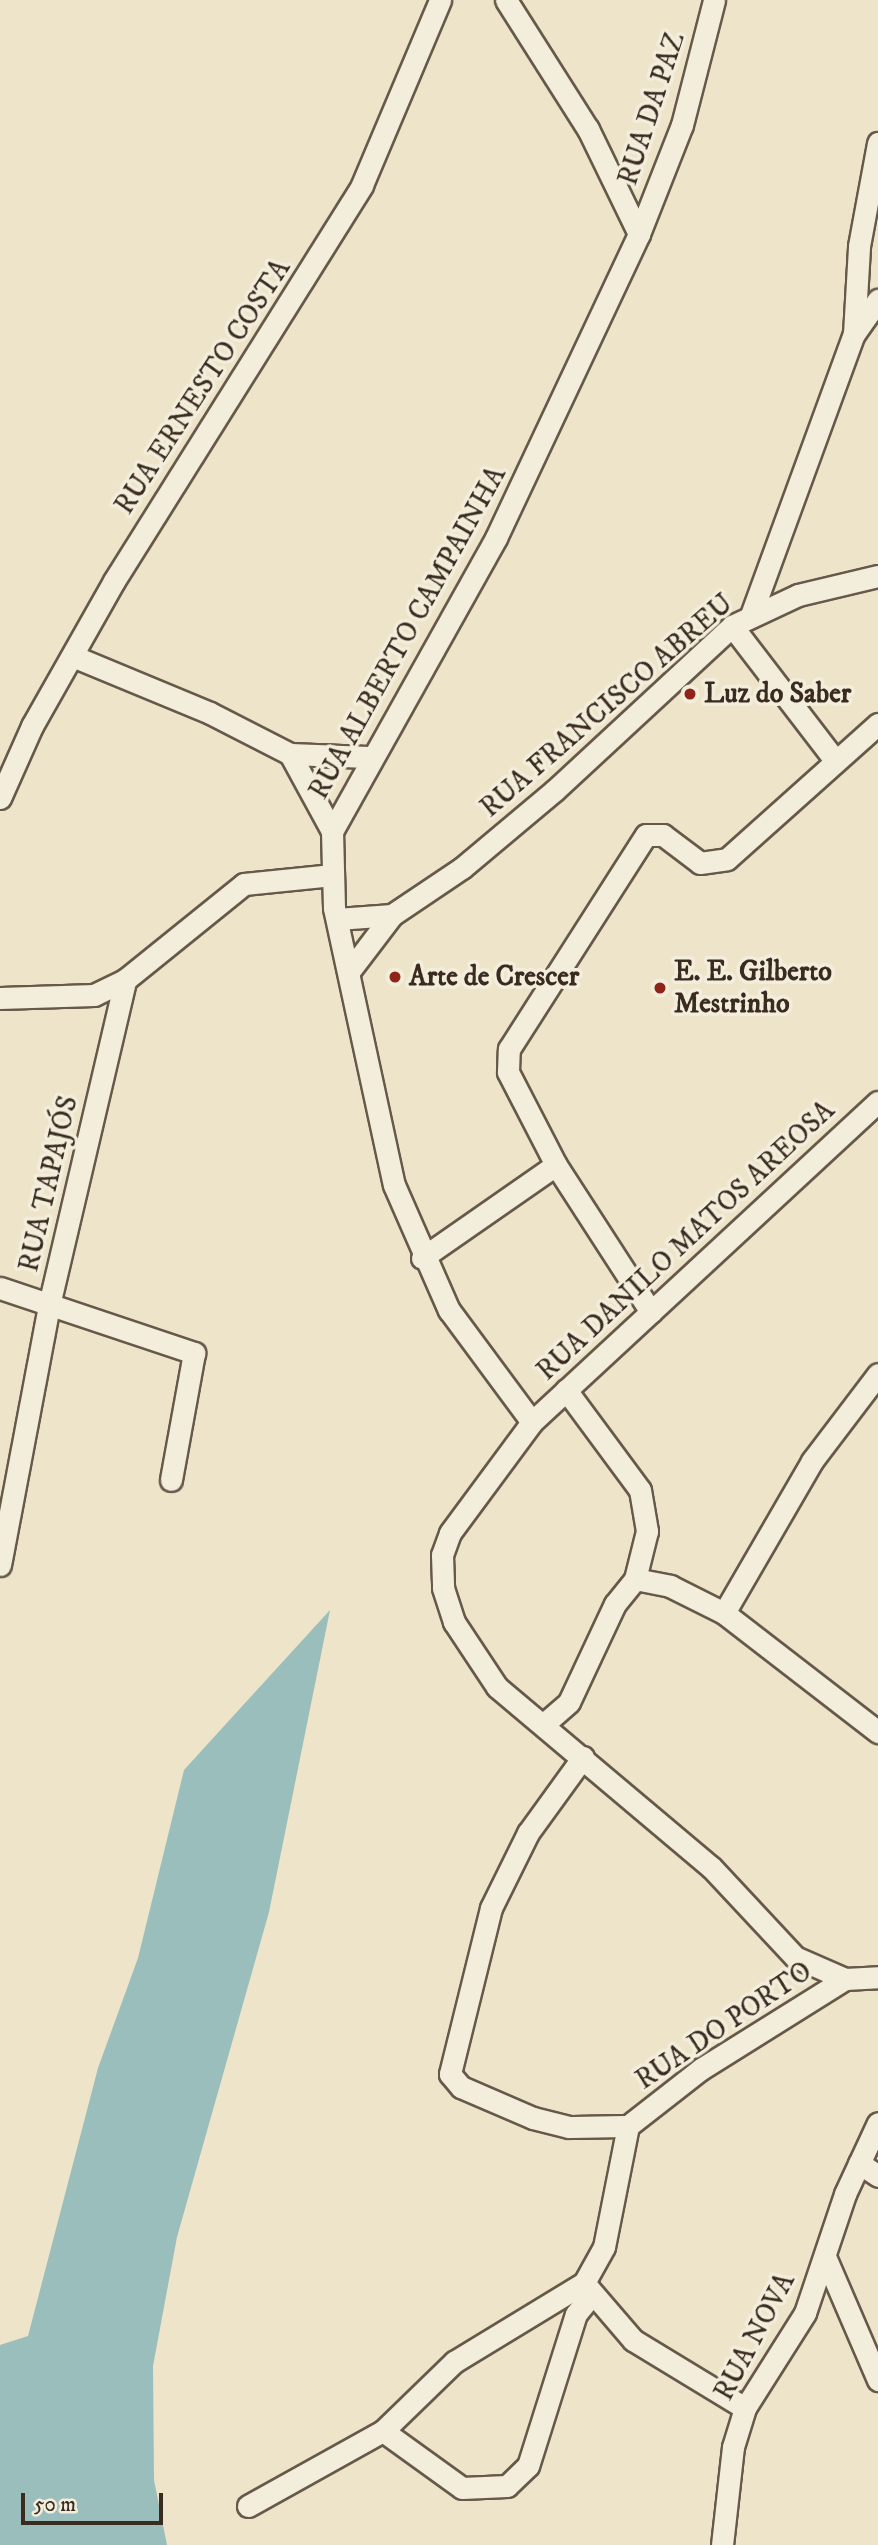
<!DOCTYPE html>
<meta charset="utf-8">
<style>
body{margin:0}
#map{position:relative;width:878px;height:2545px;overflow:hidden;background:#ede4c9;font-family:"IM FELL DW Pica",serif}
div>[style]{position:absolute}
.water>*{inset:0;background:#9abebc}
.roads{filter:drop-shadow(2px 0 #67594a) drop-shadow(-2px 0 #67594a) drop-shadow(0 2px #67594a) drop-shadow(0 -2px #67594a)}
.street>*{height:21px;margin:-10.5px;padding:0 10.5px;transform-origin:10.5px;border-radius:10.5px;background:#f3eddc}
.dots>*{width:19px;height:19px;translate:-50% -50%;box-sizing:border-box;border:4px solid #f3eddc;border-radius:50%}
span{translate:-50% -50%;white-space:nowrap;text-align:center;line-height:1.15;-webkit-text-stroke:7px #f3eddc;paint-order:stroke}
.street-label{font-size:28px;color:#3a2b20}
.poi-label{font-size:28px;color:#3a2b20;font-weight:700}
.left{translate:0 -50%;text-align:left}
.scale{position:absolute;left:21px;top:2493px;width:142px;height:32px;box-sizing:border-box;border:4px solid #3a2b20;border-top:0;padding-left:9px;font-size:21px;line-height:24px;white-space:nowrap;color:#3a2b20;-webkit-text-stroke:5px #f3eddc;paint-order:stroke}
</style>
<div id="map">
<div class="water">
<div style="clip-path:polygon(330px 1610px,269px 1912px,177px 2237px,153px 2366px,154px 2480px,167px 2545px,0 2545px,0 2345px,28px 2336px,98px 2068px,138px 1958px,184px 1770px)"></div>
</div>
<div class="roads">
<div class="street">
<div style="left:506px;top:0;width:153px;rotate:57.6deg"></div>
<div style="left:588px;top:129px;width:117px;rotate:64.1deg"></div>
<div style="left:639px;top:234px;width:336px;rotate:115.2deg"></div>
<div style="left:496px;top:538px;width:336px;rotate:119.2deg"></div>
<div style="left:332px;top:831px;width:77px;rotate:88.5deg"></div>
<div style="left:334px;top:908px;width:283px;rotate:77.8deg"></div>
<div style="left:394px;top:1185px;width:137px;rotate:66.3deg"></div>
<div style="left:449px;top:1310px;width:139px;rotate:53.5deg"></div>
<div style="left:532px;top:1422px;width:138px;rotate:126.5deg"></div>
<div style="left:450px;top:1533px;width:23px;rotate:110deg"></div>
<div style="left:442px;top:1555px;width:33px;rotate:88deg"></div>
<div style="left:443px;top:1588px;width:36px;rotate:72deg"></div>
<div style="left:454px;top:1622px;width:78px;rotate:56.5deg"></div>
<div style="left:497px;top:1687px;width:280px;rotate:40.1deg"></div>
<div style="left:711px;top:1867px;width:123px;rotate:47deg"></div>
<div style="left:795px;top:1957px;width:55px;rotate:23.7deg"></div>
<div style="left:639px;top:234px;width:117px;rotate:-68.5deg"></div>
<div style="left:682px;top:125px;width:129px;rotate:-75.6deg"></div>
<div style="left:854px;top:334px;width:88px;rotate:-86.7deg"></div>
<div style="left:859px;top:246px;width:105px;rotate:-79.5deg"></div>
<div style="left:751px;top:615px;width:299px;rotate:-69.9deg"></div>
<div style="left:854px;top:334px;width:42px;rotate:-54.8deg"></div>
<div style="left:732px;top:626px;width:169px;rotate:52.5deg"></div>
<div style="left:75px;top:657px;width:146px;rotate:22.5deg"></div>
<div style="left:210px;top:713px;width:90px;rotate:27.1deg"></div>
<div style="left:290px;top:754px;width:78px;rotate:2.2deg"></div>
<div style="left:290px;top:754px;width:88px;rotate:61.4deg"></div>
<div style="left:0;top:798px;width:79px;rotate:-66deg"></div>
<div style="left:32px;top:726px;width:167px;rotate:-60.5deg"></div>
<div style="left:114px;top:581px;width:467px;rotate:-57.9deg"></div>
<div style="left:362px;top:185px;width:201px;rotate:-67.1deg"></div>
<div style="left:337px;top:919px;width:55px;rotate:-4.2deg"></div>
<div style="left:351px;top:969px;width:68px;rotate:-52.8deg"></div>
<div style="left:392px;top:915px;width:84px;rotate:-33.9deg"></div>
<div style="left:462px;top:868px;width:121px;rotate:-40deg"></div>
<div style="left:555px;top:790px;width:241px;rotate:-42.8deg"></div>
<div style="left:732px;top:626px;width:73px;rotate:-25.2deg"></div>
<div style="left:798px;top:595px;width:82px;rotate:-13.4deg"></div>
<div style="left:0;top:998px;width:94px;rotate:-1.8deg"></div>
<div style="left:94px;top:995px;width:34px;rotate:-26deg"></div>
<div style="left:125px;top:980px;width:153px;rotate:-38.9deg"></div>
<div style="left:244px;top:884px;width:89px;rotate:-5.8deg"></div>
<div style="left:422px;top:1258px;width:163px;rotate:-34.8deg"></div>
<div style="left:0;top:1288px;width:205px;rotate:18.5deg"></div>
<div style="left:194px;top:1353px;width:129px;rotate:100.3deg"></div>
<div style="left:651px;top:1312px;width:175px;rotate:-122.9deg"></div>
<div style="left:556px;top:1165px;width:105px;rotate:-117.3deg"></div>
<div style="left:508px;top:1072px;width:23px;rotate:-88deg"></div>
<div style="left:509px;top:1049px;width:254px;rotate:-57.4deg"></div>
<div style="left:646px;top:835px;width:17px"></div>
<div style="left:663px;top:835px;width:46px;rotate:37.1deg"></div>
<div style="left:700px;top:863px;width:27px;rotate:-8deg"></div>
<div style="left:727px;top:859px;width:203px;rotate:-41.8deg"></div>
<div style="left:566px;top:1390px;width:124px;rotate:53.5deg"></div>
<div style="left:640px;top:1490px;width:42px;rotate:80.3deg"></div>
<div style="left:647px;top:1531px;width:49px;rotate:104deg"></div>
<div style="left:532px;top:1422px;width:471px;rotate:-42.8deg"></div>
<div style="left:0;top:1565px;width:269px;rotate:-79.3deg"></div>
<div style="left:50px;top:1301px;width:330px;rotate:-76.8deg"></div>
<div style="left:724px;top:1613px;width:176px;rotate:-59.9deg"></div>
<div style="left:812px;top:1461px;width:109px;rotate:-52.8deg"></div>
<div style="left:544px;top:1724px;width:33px;rotate:-41deg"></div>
<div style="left:569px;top:1702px;width:108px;rotate:-64.9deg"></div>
<div style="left:615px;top:1604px;width:32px;rotate:-51deg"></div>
<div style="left:635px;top:1579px;width:36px;rotate:11deg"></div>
<div style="left:670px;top:1586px;width:60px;rotate:26.6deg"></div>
<div style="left:724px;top:1613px;width:195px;rotate:37.7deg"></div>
<div style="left:583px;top:1757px;width:94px;rotate:125.9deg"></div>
<div style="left:528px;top:1833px;width:84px;rotate:116.3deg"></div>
<div style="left:491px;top:1908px;width:171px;rotate:103.9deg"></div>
<div style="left:450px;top:2074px;width:17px;rotate:50deg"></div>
<div style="left:461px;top:2087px;width:78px;rotate:23.3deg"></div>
<div style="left:533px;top:2118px;width:37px;rotate:14deg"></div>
<div style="left:569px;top:2127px;width:59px;rotate:-1deg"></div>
<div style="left:859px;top:2163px;width:23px;rotate:34deg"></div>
<div style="left:826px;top:2259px;width:132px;rotate:66.7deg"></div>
<div style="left:585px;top:2284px;width:74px;rotate:49.4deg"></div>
<div style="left:633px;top:2340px;width:131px;rotate:31.3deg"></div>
<div style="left:383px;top:2431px;width:97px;rotate:35.8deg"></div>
<div style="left:462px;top:2488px;width:45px;rotate:-2.5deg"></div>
<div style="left:507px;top:2486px;width:29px;rotate:-44deg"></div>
<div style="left:528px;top:2466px;width:159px;rotate:-72.5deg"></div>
<div style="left:576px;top:2314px;width:26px;rotate:-51deg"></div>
<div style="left:248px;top:2506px;width:154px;rotate:-29.1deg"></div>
<div style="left:383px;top:2431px;width:99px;rotate:-44.2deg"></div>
<div style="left:454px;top:2362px;width:152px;rotate:-31.3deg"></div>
<div style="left:584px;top:2283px;width:41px;rotate:-60.9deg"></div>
<div style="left:604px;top:2247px;width:123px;rotate:-78.8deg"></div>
<div style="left:628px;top:2126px;width:93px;rotate:-38deg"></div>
<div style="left:701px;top:2069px;width:170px;rotate:-32deg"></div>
<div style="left:845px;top:1979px;width:33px;rotate:-3deg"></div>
<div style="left:722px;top:2545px;width:99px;rotate:-83.6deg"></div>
<div style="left:733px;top:2447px;width:41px;rotate:-72.9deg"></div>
<div style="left:745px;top:2408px;width:112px;rotate:-57.7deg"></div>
<div style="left:805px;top:2313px;width:126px;rotate:-71.4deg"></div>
<div style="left:845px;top:2194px;width:78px;rotate:-65.1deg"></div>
</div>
</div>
<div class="dots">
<div style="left:690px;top:694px;background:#8f2418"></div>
<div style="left:395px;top:977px;background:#8f2418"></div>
<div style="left:660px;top:988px;background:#8f2418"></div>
</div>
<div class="street-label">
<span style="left:652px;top:109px;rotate:-72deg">RUA DA PAZ</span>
<span style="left:203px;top:387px;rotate:-57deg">RUA ERNESTO COSTA</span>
<span style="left:408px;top:633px;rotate:-61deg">RUA ALBERTO CAMPAINHA</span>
<span style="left:607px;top:706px;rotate:-41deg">RUA FRANCISCO ABREU</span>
<span style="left:49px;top:1184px;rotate:-77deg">RUA TAPAJÓS</span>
<span style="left:686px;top:1241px;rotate:-43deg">RUA DANILO MATOS AREOSA</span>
<span style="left:724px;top:2026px;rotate:-34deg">RUA DO PORTO</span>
<span style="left:755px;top:2337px;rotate:-62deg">RUA NOVA</span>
</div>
<div class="poi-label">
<span class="left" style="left:704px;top:694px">Luz do Saber</span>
<span class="left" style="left:674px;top:988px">E. E. Gilberto<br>Mestrinho</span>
<span class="left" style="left:409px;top:977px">Arte de Crescer</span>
</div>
<div class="scale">50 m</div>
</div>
